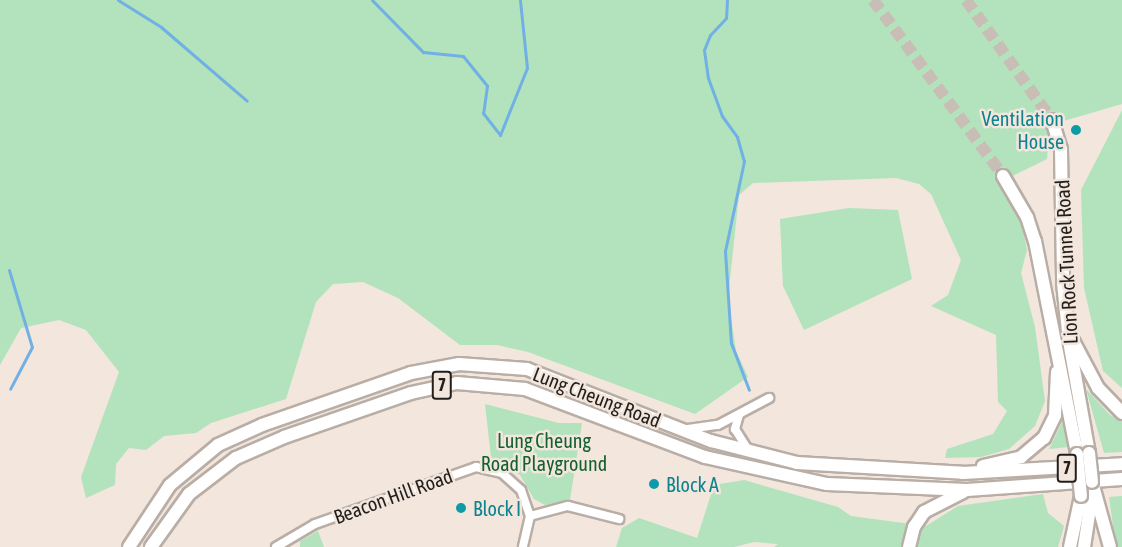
<!DOCTYPE html>
<style>
body{margin:0}
#map{position:relative;width:1122px;height:547px;overflow:hidden;background:#f2e6dd;font-family:"Asap Condensed",sans-serif}
div>[style]{position:absolute}
.green>*{inset:0;background:#b2e3bd}
.stream>*{height:3px;margin:-1.5px;padding:0 1.5px;transform-origin:1.5px;border-radius:1.5px;background:#71b0e4}
.trunk-tunnel>*{height:12px;margin-top:-6px;transform-origin:0;background:repeating-linear-gradient(90deg,#c9beb6 0 12px,transparent 0 18px)}
.roads{filter:drop-shadow(2px 0 #b9aea6) drop-shadow(-2px 0 #b9aea6) drop-shadow(0 2px #b9aea6) drop-shadow(0 -2px #b9aea6)}
.minor>*{height:8px;margin:-4px;padding:0 4px;transform-origin:4px;border-radius:4px;background:#fff}
.trunk>*{height:12px;margin:-6px;padding:0 6px;transform-origin:6px;border-radius:6px;background:#fff}
.bridges{filter:drop-shadow(2px 0 #b9aea6) drop-shadow(-2px 0 #b9aea6) drop-shadow(0 2px #b9aea6) drop-shadow(0 -2px #b9aea6)}
.trunk-bridge>*{height:12px;margin:-6px;padding:0 6px;transform-origin:6px;border-radius:6px;background:#fff}
.dots>*{width:16px;height:16px;translate:-50% -50%;box-sizing:border-box;border:3px solid #f2e6dd;border-radius:50%}
span{translate:-50% -50%;white-space:nowrap;text-align:center;line-height:1.15;-webkit-text-stroke:5px #f2e6dd;paint-order:stroke}
.shield-label span{padding:2px 4px;background:#f2e6dd;border:2px solid;border-radius:4px;-webkit-text-stroke-width:0}
.shield-label{font-size:18px;color:#231f1c;font-weight:700}
.culture-label{font-size:20px;color:#0d838f}
.right{translate:-100% -50%;text-align:right}
.left{translate:0 -50%;text-align:left}
.street-label{font-size:20px;color:#231f1c}
.park-label{font-size:20px;color:#156031}
</style>
<div id="map">
<div class="green">
<div style="clip-path:polygon(0 0,1122px 0,1122px 104px,1050px 125px,1047px 159px,998px 183px,1022px 225px,1027px 250px,1021px 273px,1035px 327px,1045px 401px,1035px 426px,1009px 449px,981px 457px,945px 458px,947px 449px,993px 434px,1007px 411px,998px 402px,996px 335px,931px 306px,948px 295px,961px 260px,931px 194px,919px 184px,896px 178px,753px 183px,739px 195px,728px 298px,736px 351px,748px 377px,695px 414px,528px 352px,497px 345px,460px 345px,398px 298px,363px 282px,333px 284px,316px 302px,286px 399px,211px 423px,196px 433px,164px 436px,146px 450px,129px 448px,116px 464px,115px 485px,86px 498px,81px 477px,119px 372px,86px 330px,59px 320px,21px 328px,0 365px)"></div>
<div style="clip-path:polygon(1122px 110px,1122px 388px,1103px 371px,1084px 288px,1081px 190px)"></div>
<div style="clip-path:polygon(849px 208px,898px 210px,912px 279px,804px 330px,783px 286px,780px 219px)"></div>
<div style="clip-path:polygon(1086px 389px,1110px 415px,1122px 421px,1122px 452px,1104px 453px)"></div>
<div style="clip-path:polygon(485px 404px,559px 423px,582px 423px,570px 500px,545px 505px,534px 499px,520px 475px,491px 458px)"></div>
<div style="clip-path:polygon(1064px 418px,1068px 447px,1049px 449px)"></div>
<div style="clip-path:polygon(744px 480px,838px 507px,851px 516px,926px 526px,958px 506px,1043px 494px,1048px 513px,1064px 526px,1058px 547px,774px 547px,778px 544px,754px 542px,734px 547px,616px 547px,622px 528px,639px 518px,697px 538px,714px 485px)"></div>
<div style="clip-path:polygon(1122px 496px,1122px 547px,1108px 547px,1115px 541px,1109px 497px)"></div>
<div style="clip-path:polygon(318px 531px,324px 547px,300px 547px,300px 541px)"></div>
</div>
<div class="stream">
<div style="left:118px;top:0;width:51px;rotate:32.1deg"></div>
<div style="left:161px;top:27px;width:113px;rotate:40.7deg"></div>
<div style="left:372px;top:0;width:73px;rotate:45.6deg"></div>
<div style="left:423px;top:52px;width:40px;rotate:5.7deg"></div>
<div style="left:463px;top:56px;width:38px;rotate:51deg"></div>
<div style="left:487px;top:86px;width:27px;rotate:98deg"></div>
<div style="left:483px;top:113px;width:28px;rotate:52deg"></div>
<div style="left:727px;top:0;width:18px;rotate:93deg"></div>
<div style="left:726px;top:18px;width:23px;rotate:133deg"></div>
<div style="left:710px;top:35px;width:16px;rotate:112deg"></div>
<div style="left:704px;top:50px;width:28px;rotate:82deg"></div>
<div style="left:708px;top:78px;width:40px;rotate:69.8deg"></div>
<div style="left:722px;top:116px;width:26px;rotate:54deg"></div>
<div style="left:737px;top:137px;width:25px;rotate:74deg"></div>
<div style="left:744px;top:161px;width:92px;rotate:101.9deg"></div>
<div style="left:725px;top:251px;width:92px;rotate:86.3deg"></div>
<div style="left:731px;top:343px;width:50px;rotate:69deg"></div>
<div style="left:500px;top:135px;width:72px;rotate:-68.1deg"></div>
<div style="left:527px;top:68px;width:68px;rotate:-95.9deg"></div>
<div style="left:9px;top:270px;width:80px;rotate:73.4deg"></div>
<div style="left:32px;top:347px;width:47px;rotate:117.6deg"></div>
</div>
<div class="trunk-tunnel">
<div style="left:873px;top:0;width:219px;rotate:53.5deg"></div>
<div style="left:966px;top:0;width:148px;rotate:54.4deg"></div>
</div>
<div class="roads">
<div class="minor">
<div style="left:739px;top:415px;width:15px;rotate:106deg"></div>
<div style="left:735px;top:429px;width:25px;rotate:58deg"></div>
<div style="left:688px;top:429px;width:30px;rotate:-8deg"></div>
<div style="left:718px;top:425px;width:58px;rotate:-27.9deg"></div>
<div style="left:530px;top:516px;width:39px;rotate:-15deg"></div>
<div style="left:568px;top:506px;width:53px;rotate:14.3deg"></div>
<div style="left:276px;top:547px;width:45px;rotate:-30.5deg"></div>
<div style="left:315px;top:524px;width:171px;rotate:-19.5deg"></div>
<div style="left:476px;top:467px;width:27px;rotate:13deg"></div>
<div style="left:502px;top:473px;width:25px;rotate:42deg"></div>
<div style="left:521px;top:490px;width:28px;rotate:71deg"></div>
<div style="left:530px;top:516px;width:32px;rotate:103deg"></div>
</div>
<div class="trunk">
<div style="left:1052px;top:120px;width:30px;rotate:73deg"></div>
<div style="left:1061px;top:149px;width:134px;rotate:89.1deg"></div>
<div style="left:1063px;top:283px;width:58px;rotate:84.1deg"></div>
<div style="left:1069px;top:341px;width:114px;rotate:79.9deg"></div>
<div style="left:1003px;top:176px;width:48px;rotate:59.7deg"></div>
<div style="left:1027px;top:217px;width:25px;rotate:72deg"></div>
<div style="left:1035px;top:241px;width:217px;rotate:78.8deg"></div>
<div style="left:1071px;top:337px;width:58px;rotate:62.1deg"></div>
<div style="left:1098px;top:388px;width:35px;rotate:46deg"></div>
<div style="left:983px;top:466px;width:39px;rotate:-13deg"></div>
<div style="left:1021px;top:457px;width:30px;rotate:-40deg"></div>
<div style="left:1044px;top:438px;width:25px;rotate:-64deg"></div>
<div style="left:1055px;top:415px;width:43px;rotate:-87.3deg"></div>
<div style="left:1092px;top:482px;width:67px;rotate:74.5deg"></div>
<div style="left:129px;top:547px;width:74px;rotate:-56.5deg"></div>
<div style="left:170px;top:485px;width:62px;rotate:-39.8deg"></div>
<div style="left:218px;top:445px;width:48px;rotate:-24.4deg"></div>
<div style="left:262px;top:425px;width:158px;rotate:-19.2deg"></div>
<div style="left:411px;top:373px;width:49px;rotate:-10.6deg"></div>
<div style="left:459px;top:364px;width:68px;rotate:4.2deg"></div>
<div style="left:527px;top:369px;width:198px;rotate:21.4deg"></div>
<div style="left:711px;top:441px;width:89px;rotate:14.3deg"></div>
<div style="left:797px;top:463px;width:166px;rotate:3.4deg"></div>
<div style="left:963px;top:473px;width:159px;rotate:-3.2deg"></div>
<div style="left:151px;top:547px;width:65px;rotate:-54.4deg"></div>
<div style="left:189px;top:494px;width:59px;rotate:-37.5deg"></div>
<div style="left:236px;top:458px;width:52px;rotate:-23.6deg"></div>
<div style="left:284px;top:437px;width:134px;rotate:-19.1deg"></div>
<div style="left:411px;top:393px;width:47px;rotate:-12.3deg"></div>
<div style="left:457px;top:383px;width:68px;rotate:5deg"></div>
<div style="left:525px;top:389px;width:192px;rotate:20.7deg"></div>
<div style="left:705px;top:457px;width:125px;rotate:12.5deg"></div>
<div style="left:827px;top:484px;width:140px;rotate:2.5deg"></div>
<div style="left:967px;top:490px;width:155px;rotate:-4.1deg"></div>
<div style="left:909px;top:547px;width:21px;rotate:-76deg"></div>
<div style="left:914px;top:527px;width:18px;rotate:-56deg"></div>
<div style="left:924px;top:512px;width:44px;rotate:-27.1deg"></div>
<div style="left:1070px;top:547px;width:52px;rotate:-77.8deg"></div>
<div style="left:1084px;top:547px;width:53px;rotate:-81.3deg"></div>
</div>
</div>
<div class="bridges">
<div class="trunk-bridge">
<div style="left:1089px;top:453px;width:29px;rotate:84deg"></div>
<div style="left:1077px;top:454px;width:42px;rotate:84.6deg"></div>
</div>
</div>
<div class="dots">
<div style="left:1076px;top:130px;background:#0f9aa8"></div>
<div style="left:654px;top:484px;background:#0f9aa8"></div>
<div style="left:461px;top:508px;background:#0f9aa8"></div>
</div>
<div class="shield-label">
<span style="left:442px;top:385px">7</span>
<span style="left:1067px;top:468px">7</span>
</div>
<div class="culture-label">
<span class="right" style="left:1064px;top:130px">Ventilation<br>House</span>
<span class="left" style="left:666px;top:484px">Block A</span>
<span class="left" style="left:473px;top:508px">Block I</span>
</div>
<div class="street-label">
<span style="left:1066px;top:262px;rotate:-93deg">Lion Rock Tunnel Road</span>
<span style="left:597px;top:397px;rotate:21deg">Lung Cheung Road</span>
<span style="left:393px;top:496px;rotate:-20deg">Beacon Hill Road</span>
</div>
<div class="park-label">
<span style="left:544px;top:452px">Lung Cheung<br>Road Playground</span>
</div>
</div>
